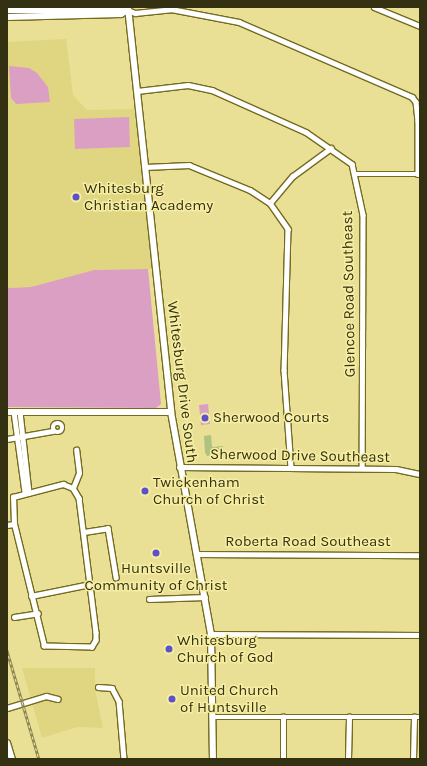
<!DOCTYPE html>
<style>
body{margin:0}
#map{position:relative;width:427px;height:766px;overflow:hidden;background:#e9e095;font-family:Karla,sans-serif}
div>[style]{position:absolute}
.built>*{inset:0;background:#e0d682}
.green>*{inset:0;background:#db9fc3}
.building>*{inset:0;background:#aec281}
.roads{filter:drop-shadow(1px 0 #746b1f) drop-shadow(-1px 0 #746b1f) drop-shadow(0 1px #746b1f) drop-shadow(0 -1px #746b1f)}
.minor>*{height:4.5px;margin:-2.25px;padding:0 2.25px;transform-origin:2.25px;border-radius:2.25px;background:#fff}
.minor>.ring{margin:-2.25px;padding:0;box-sizing:content-box;background:none;border:4.5px solid #fff;border-radius:50%}
.tertiary>*{height:5.5px;margin:-2.75px;padding:0 2.75px;transform-origin:2.75px;border-radius:2.75px;background:#fff}
.secondary>*{height:6px;margin:-3px;padding:0 3px;transform-origin:3px;border-radius:3px;background:#fff}
.rail>*{height:2.5px;margin-top:-1.25px;transform-origin:0;background:repeating-linear-gradient(90deg,#f6eea2 0 3px,#8c8652 0 6px);box-sizing:border-box;border-block:1px solid #8c8652}
.dots>*{width:11px;height:11px;translate:-50% -50%;box-sizing:border-box;border:2px solid #f6eea2;border-radius:50%}
span{translate:-50% -50%;white-space:nowrap;text-align:center;line-height:1.15;-webkit-text-stroke:3px #f6eea2;paint-order:stroke}
.poi-label{font-size:15px;color:#343112}
.left{translate:0 -50%;text-align:left}
.street-label{font-size:15px;color:#343112}
.frame{position:absolute;inset:0;border:8px solid #343112;pointer-events:none}
</style>
<div id="map">
<div class="built">
<div style="clip-path:polygon(66px 39px,73px 95px,87px 110px,136px 109px,152px 269px,94px 270px,31px 287px,7px 288px,7px 42px)"></div>
<div style="clip-path:polygon(22px 668px,95px 668px,95px 689px,103px 728px,77px 727px,42px 738px)"></div>
</div>
<div class="green">
<div style="clip-path:polygon(9px 66px,29px 68px,37px 73px,48px 87px,50px 102px,16px 104px,11px 98px)"></div>
<div style="clip-path:polygon(129px 117px,130px 147px,75px 149px,74px 119px)"></div>
<div style="clip-path:polygon(148px 269px,161px 404px,156px 408px,7px 407px,7px 288px,31px 287px,94px 270px)"></div>
<div style="clip-path:polygon(208px 404px,210px 424px,201px 425px,199px 405px)"></div>
</div>
<div class="building">
<div style="clip-path:polygon(211px 435px,212px 447px,223px 446px,224px 454px,207px 456px,205px 452px,204px 436px)"></div>
</div>
<div class="roads">
<div class="minor">
<div style="left:374px;top:7px;width:50px;rotate:22.4deg"></div>
<div style="left:128px;top:10px;width:8px;rotate:23deg"></div>
<div style="left:135px;top:13px;width:36px;rotate:-6deg"></div>
<div style="left:171px;top:9px;width:69px;rotate:10.8deg"></div>
<div style="left:239px;top:22px;width:189px;rotate:23.4deg"></div>
<div style="left:412px;top:97px;width:6px;rotate:51deg"></div>
<div style="left:416px;top:102px;width:19px;rotate:84deg"></div>
<div style="left:418px;top:121px;width:53px;rotate:90deg"></div>
<div style="left:137px;top:91px;width:51px;rotate:-6.7deg"></div>
<div style="left:188px;top:85px;width:25px;rotate:12deg"></div>
<div style="left:212px;top:90px;width:103px;rotate:24.1deg"></div>
<div style="left:306px;top:132px;width:56px;rotate:34.8deg"></div>
<div style="left:352px;top:164px;width:52px;rotate:77.8deg"></div>
<div style="left:363px;top:215px;width:253px;rotate:90.2deg"></div>
<div style="left:145px;top:167px;width:44px;rotate:-2.6deg"></div>
<div style="left:189px;top:165px;width:66px;rotate:22.3deg"></div>
<div style="left:250px;top:190px;width:24px;rotate:33deg"></div>
<div style="left:270px;top:203px;width:32px;rotate:55deg"></div>
<div style="left:288px;top:229px;width:141px;rotate:91.6deg"></div>
<div style="left:284px;top:370px;width:98px;rotate:85.9deg"></div>
<div style="left:355px;top:174px;width:64px"></div>
<div style="left:270px;top:203px;width:35px;rotate:-50deg"></div>
<div style="left:293px;top:176px;width:47px;rotate:-36.4deg"></div>
<div style="left:14px;top:412px;width:81px;rotate:82.2deg"></div>
<div style="left:20px;top:412px;width:81px;rotate:83.6deg"></div>
<div class="ring" style="left:53.5px;top:423.5px;width:4.5px;height:4.5px"></div>
<div style="left:7px;top:439px;width:47px;rotate:-9.9deg"></div>
<div style="left:179px;top:467px;width:217px;rotate:0.5deg"></div>
<div style="left:396px;top:469px;width:25px;rotate:12deg"></div>
<div style="left:63px;top:484px;width:11px;rotate:22deg"></div>
<div style="left:73px;top:488px;width:12px;rotate:59deg"></div>
<div style="left:79px;top:498px;width:135px;rotate:82.8deg"></div>
<div style="left:96px;top:632px;width:8px;rotate:90deg"></div>
<div style="left:96px;top:640px;width:8px;rotate:120deg"></div>
<div style="left:92px;top:647px;width:48px;rotate:-178.8deg"></div>
<div style="left:44px;top:646px;width:126px;rotate:-103.8deg"></div>
<div style="left:14px;top:524px;width:27px;rotate:-92deg"></div>
<div style="left:13px;top:497px;width:52px;rotate:-14.6deg"></div>
<div style="left:73px;top:488px;width:16px;rotate:-68deg"></div>
<div style="left:79px;top:473px;width:23px;rotate:-97deg"></div>
<div style="left:7px;top:525px;width:7px;rotate:-8deg"></div>
<div style="left:84px;top:532px;width:24px;rotate:-9deg"></div>
<div style="left:108px;top:528px;width:50px;rotate:80.7deg"></div>
<div style="left:197px;top:554px;width:223px;rotate:0.3deg"></div>
<div style="left:31px;top:596px;width:60px;rotate:-11.5deg"></div>
<div style="left:149px;top:599px;width:56px;rotate:-2deg"></div>
<div style="left:14px;top:617px;width:24px;rotate:-9deg"></div>
<div style="left:211px;top:634px;width:209px;rotate:0.3deg"></div>
<div style="left:98px;top:687px;width:14px;rotate:4deg"></div>
<div style="left:112px;top:688px;width:15px;rotate:62deg"></div>
<div style="left:119px;top:701px;width:58px;rotate:85.1deg"></div>
<div style="left:7px;top:708px;width:41px;rotate:-17.1deg"></div>
<div style="left:46px;top:696px;width:12px;rotate:14deg"></div>
<div style="left:213px;top:717px;width:207px"></div>
<div style="left:283px;top:759px;width:42px;rotate:-90deg"></div>
<div style="left:348px;top:759px;width:42px;rotate:-88.6deg"></div>
<div style="left:413px;top:759px;width:42px;rotate:-88.6deg"></div>
</div>
<div class="tertiary">
<div style="left:7px;top:412px;width:164px"></div>
</div>
<div class="secondary">
<div style="left:128px;top:7px;width:407px;rotate:83.9deg"></div>
<div style="left:171px;top:412px;width:226px;rotate:79.8deg"></div>
<div style="left:211px;top:634px;width:125px;rotate:89.1deg"></div>
<div style="left:7px;top:10px;width:121px"></div>
<div style="left:7px;top:17px;width:114px;rotate:-1.5deg"></div>
<div style="left:121px;top:14px;width:8px;rotate:-30deg"></div>
<div style="left:7px;top:743px;width:17px;rotate:73deg"></div>
</div>
</div>
<div class="rail">
<div style="left:7px;top:650px;width:114px;rotate:73.6deg"></div>
</div>
<div class="dots">
<div style="left:76px;top:197px;background:#5d51c9"></div>
<div style="left:205px;top:418px;background:#5d51c9"></div>
<div style="left:145px;top:491px;background:#5d51c9"></div>
<div style="left:156px;top:553px;background:#5d51c9"></div>
<div style="left:169px;top:649px;background:#5d51c9"></div>
<div style="left:172px;top:699px;background:#5d51c9"></div>
</div>
<div class="poi-label">
<span class="left" style="left:84px;top:197px">Whitesburg<br>Christian Academy</span>
<span class="left" style="left:213px;top:418px">Sherwood Courts</span>
<span class="left" style="left:153px;top:491px">Twickenham<br>Church of Christ</span>
<span style="left:156px;top:577px">Huntsville<br>Community of Christ</span>
<span class="left" style="left:177px;top:649px">Whitesburg<br>Church of God</span>
<span class="left" style="left:180px;top:699px">United Church<br>of Huntsville</span>
</div>
<div class="street-label">
<span style="left:349px;top:294px;rotate:-91deg">Glencoe Road Southeast</span>
<span style="left:182px;top:382px;rotate:83deg">Whitesburg Drive South</span>
<span style="left:300px;top:456px;rotate:1deg">Sherwood Drive Southeast</span>
<span style="left:308px;top:542px">Roberta Road Southeast</span>
</div>
<div class="frame"></div>
</div>
